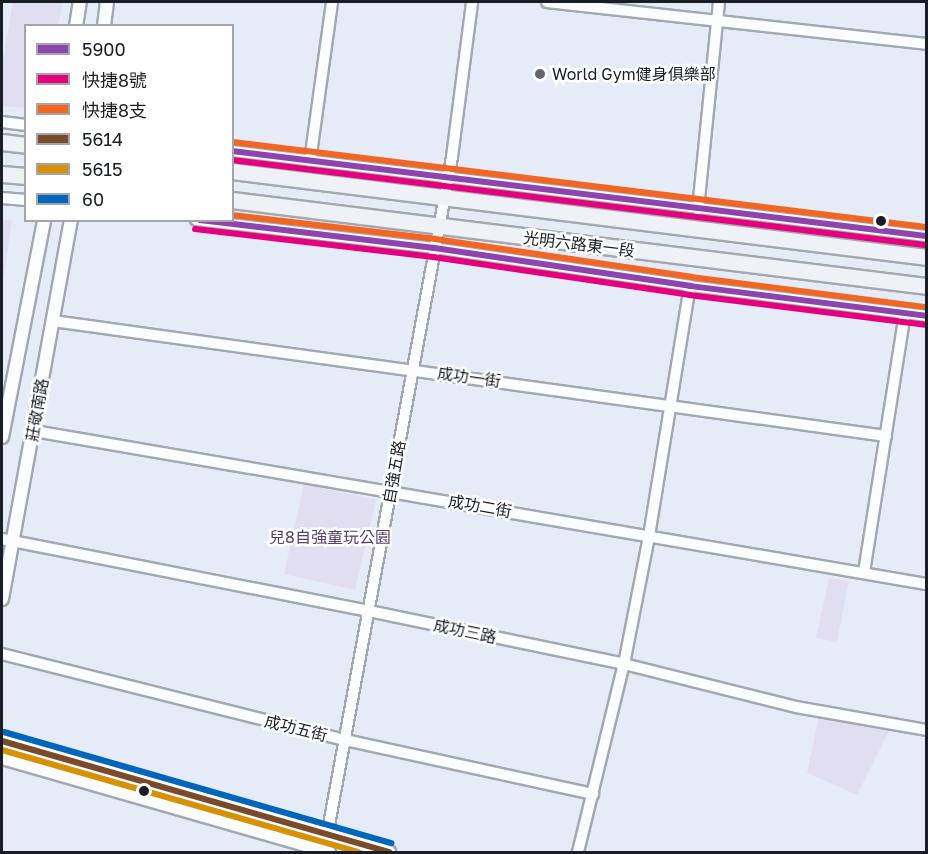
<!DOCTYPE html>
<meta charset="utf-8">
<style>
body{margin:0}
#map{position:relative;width:928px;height:854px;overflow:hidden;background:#e6ecf7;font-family:"Golos Text","Noto Sans TC",sans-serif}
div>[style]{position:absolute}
.green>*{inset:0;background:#e2def2}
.roads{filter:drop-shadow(2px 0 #a3a7b0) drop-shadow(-2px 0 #a3a7b0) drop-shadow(0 2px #a3a7b0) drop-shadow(0 -2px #a3a7b0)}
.minor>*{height:10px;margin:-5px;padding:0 5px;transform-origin:5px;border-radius:5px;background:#fbfcfe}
.tertiary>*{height:12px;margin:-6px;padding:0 6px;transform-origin:6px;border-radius:6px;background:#fbfcfe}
.secondary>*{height:15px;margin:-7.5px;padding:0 7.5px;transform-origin:7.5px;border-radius:7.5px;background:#eef1f5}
.bus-1>*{height:6px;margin:-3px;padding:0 3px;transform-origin:3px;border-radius:3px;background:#8e44ad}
.bus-2>*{height:6px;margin:-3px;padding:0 3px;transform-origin:3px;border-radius:3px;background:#e5007d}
.bus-3>*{height:6px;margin:-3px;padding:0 3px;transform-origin:3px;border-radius:3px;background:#f26522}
.bus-4>*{height:6px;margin:-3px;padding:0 3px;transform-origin:3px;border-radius:3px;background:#7a4b2a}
.bus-5>*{height:6px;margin:-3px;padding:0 3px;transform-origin:3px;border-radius:3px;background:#d69106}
.bus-6>*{height:6px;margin:-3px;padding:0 3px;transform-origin:3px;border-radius:3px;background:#0065bd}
.dots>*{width:16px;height:16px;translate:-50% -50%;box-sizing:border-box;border:3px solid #fff;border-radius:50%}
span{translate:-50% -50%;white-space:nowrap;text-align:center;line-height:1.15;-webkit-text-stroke:5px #fff;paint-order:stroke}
.poi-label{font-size:16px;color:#191d25}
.left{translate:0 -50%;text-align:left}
.street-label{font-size:16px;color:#191d25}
.park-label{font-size:16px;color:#56416c}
.frame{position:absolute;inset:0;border:3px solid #191d25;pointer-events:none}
.legend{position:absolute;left:24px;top:24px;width:210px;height:198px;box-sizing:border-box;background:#fff;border:2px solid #a3a5a8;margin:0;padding:8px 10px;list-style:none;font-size:18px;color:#191d25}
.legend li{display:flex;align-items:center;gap:12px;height:30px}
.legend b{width:30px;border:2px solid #a3a5a8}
</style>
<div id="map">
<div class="green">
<div style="clip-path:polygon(13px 2px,63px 2px,58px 25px,26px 26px,25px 108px,2px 106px,2px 63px)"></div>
<div style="clip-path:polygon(2px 219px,12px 221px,2px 290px)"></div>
<div style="clip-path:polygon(304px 484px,376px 500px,355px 590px,284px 574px)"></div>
<div style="clip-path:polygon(829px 578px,849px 581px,837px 642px,816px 638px)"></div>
<div style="clip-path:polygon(820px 710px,893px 723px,857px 795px,807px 773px)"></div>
</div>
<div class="roads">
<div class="minor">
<div style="left:547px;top:2px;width:381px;rotate:6.3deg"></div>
<div style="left:2px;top:122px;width:24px;rotate:7deg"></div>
<div style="left:232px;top:151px;width:699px;rotate:6.98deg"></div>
<div style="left:310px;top:161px;width:161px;rotate:-82.1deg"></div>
<div style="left:2px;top:198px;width:24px;rotate:5deg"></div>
<div style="left:698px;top:209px;width:208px;rotate:-84.2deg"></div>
<div style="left:196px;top:220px;width:240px;rotate:6.7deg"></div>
<div style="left:434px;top:248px;width:259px;rotate:8.4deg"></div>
<div style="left:690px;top:286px;width:238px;rotate:7.2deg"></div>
<div style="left:53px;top:321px;width:841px;rotate:7.86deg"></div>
<div style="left:34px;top:431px;width:905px;rotate:9.73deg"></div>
<div style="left:2px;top:539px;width:374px;rotate:11.1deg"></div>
<div style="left:369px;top:611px;width:260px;rotate:11.7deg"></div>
<div style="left:624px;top:664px;width:177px;rotate:14deg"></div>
<div style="left:796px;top:707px;width:132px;rotate:10deg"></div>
<div style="left:864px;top:572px;width:262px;rotate:-81deg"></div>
<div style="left:2px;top:654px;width:354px;rotate:14.1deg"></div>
<div style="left:345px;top:740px;width:254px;rotate:12.3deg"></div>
<div style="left:324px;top:852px;width:707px;rotate:-79.56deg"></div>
<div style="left:452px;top:157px;width:156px;rotate:-82.6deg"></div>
<div style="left:578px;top:852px;width:194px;rotate:-76.3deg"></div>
<div style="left:624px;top:664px;width:130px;rotate:-78.9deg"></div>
<div style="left:649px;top:536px;width:253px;rotate:-80.7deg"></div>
</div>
<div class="tertiary">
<div style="left:76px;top:26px;width:24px;rotate:-81deg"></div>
<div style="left:104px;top:26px;width:24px;rotate:-83deg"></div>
<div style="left:2px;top:437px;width:221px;rotate:-79deg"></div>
<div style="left:2px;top:599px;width:385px;rotate:-79.7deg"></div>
<div style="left:2px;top:741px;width:403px;rotate:16deg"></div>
<div style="left:2px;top:758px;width:340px;rotate:16deg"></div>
</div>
<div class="secondary">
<div style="left:2px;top:142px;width:24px;rotate:7deg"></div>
<div style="left:232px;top:171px;width:699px;rotate:7.06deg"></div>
<div style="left:2px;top:174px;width:24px;rotate:5deg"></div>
<div style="left:232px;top:200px;width:699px;rotate:7.06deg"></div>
</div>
</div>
<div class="bus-1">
<div style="left:232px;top:151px;width:699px;rotate:6.98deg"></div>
<div style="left:200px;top:220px;width:236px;rotate:6.8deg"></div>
<div style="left:434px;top:248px;width:259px;rotate:8.4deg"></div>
<div style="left:690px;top:286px;width:238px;rotate:7.2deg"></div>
</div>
<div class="bus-2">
<div style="left:232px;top:160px;width:698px;rotate:6.99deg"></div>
<div style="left:195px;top:229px;width:240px;rotate:6.7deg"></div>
<div style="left:433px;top:257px;width:259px;rotate:8.4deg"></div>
<div style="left:689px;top:295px;width:238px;rotate:7.2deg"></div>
</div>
<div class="bus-3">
<div style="left:233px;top:142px;width:698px;rotate:6.99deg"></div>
<div style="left:232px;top:215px;width:204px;rotate:6.7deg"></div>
<div style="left:435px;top:239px;width:259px;rotate:8.4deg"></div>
<div style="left:691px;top:277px;width:237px;rotate:7.3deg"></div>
</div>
<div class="bus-4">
<div style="left:2px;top:741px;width:403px;rotate:16deg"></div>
</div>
<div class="bus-5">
<div style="left:2px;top:750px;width:370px;rotate:16deg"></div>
</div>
<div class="bus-6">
<div style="left:4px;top:732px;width:403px;rotate:16deg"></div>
</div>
<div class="dots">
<div style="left:540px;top:74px;background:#61656e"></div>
<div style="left:881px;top:221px;background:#191d25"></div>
<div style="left:144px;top:791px;background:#191d25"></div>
</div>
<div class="poi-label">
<span class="left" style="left:552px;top:74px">World Gym健身俱樂部</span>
</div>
<div class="street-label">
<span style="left:579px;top:244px;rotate:7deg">光明六路東一段</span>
<span style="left:469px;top:377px;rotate:8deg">成功一街</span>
<span style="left:37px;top:410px;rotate:-80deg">莊敬南路</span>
<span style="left:394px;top:472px;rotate:-80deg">自強五路</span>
<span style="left:480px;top:506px;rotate:10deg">成功二街</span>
<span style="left:465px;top:631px;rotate:12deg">成功三路</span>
<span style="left:296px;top:728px;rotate:14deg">成功五街</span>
</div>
<div class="park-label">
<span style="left:330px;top:537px">兒8自強童玩公園</span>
</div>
<div class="frame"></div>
<ul class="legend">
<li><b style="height:8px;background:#8e44ad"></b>5900</li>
<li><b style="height:8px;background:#e5007d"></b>快捷8號</li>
<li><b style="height:8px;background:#f26522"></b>快捷8支</li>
<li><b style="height:8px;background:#7a4b2a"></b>5614</li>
<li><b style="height:8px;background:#d69106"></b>5615</li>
<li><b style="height:8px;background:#0065bd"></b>60</li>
</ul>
</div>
